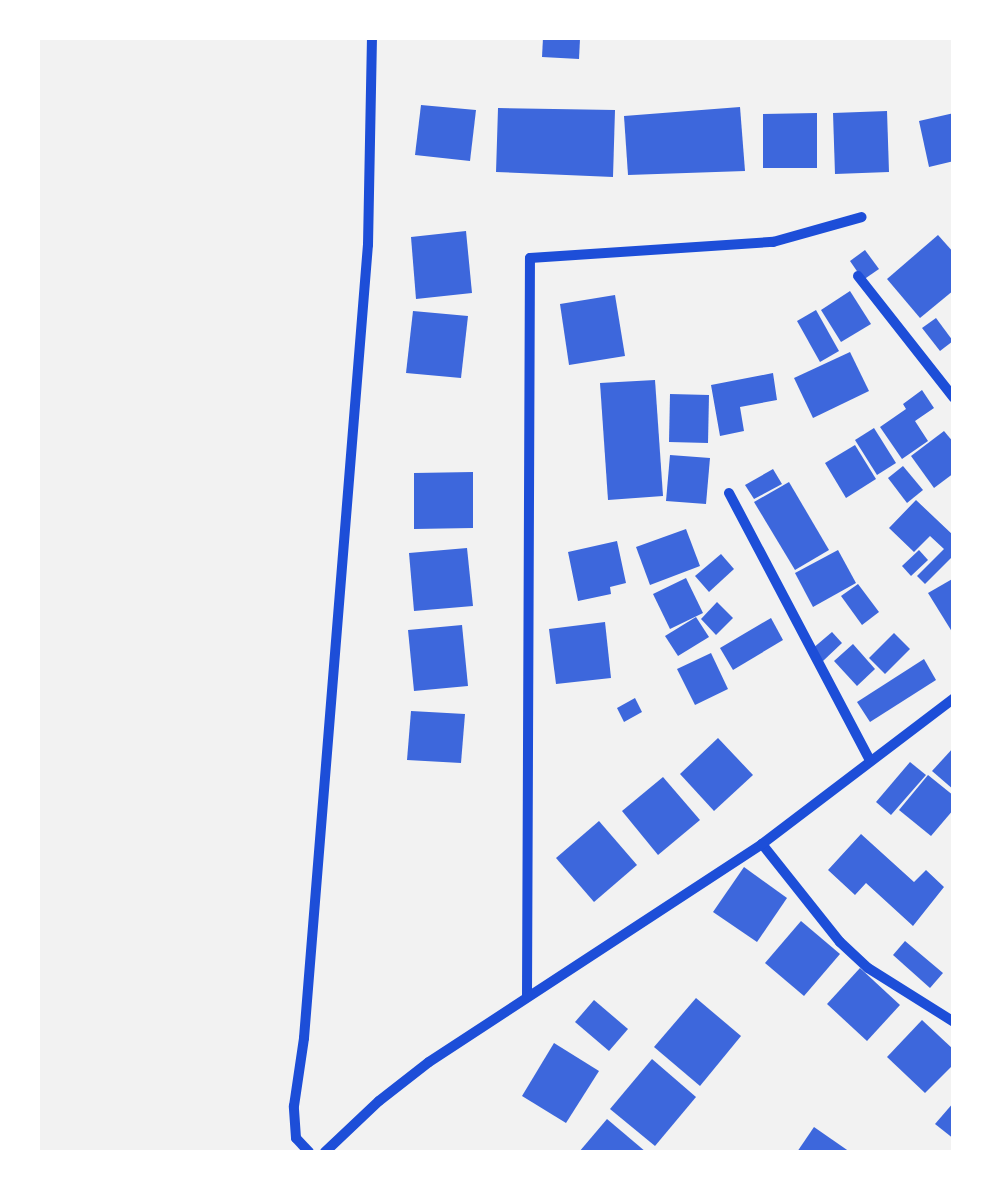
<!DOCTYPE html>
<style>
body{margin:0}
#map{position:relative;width:991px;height:1190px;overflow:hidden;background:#f2f2f2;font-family:Signika,sans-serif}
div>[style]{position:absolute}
.building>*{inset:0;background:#3d67dc}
.minor>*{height:10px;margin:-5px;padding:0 5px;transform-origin:5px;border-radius:5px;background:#1d4ed8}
span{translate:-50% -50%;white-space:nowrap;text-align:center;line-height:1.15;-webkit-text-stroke:8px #fff;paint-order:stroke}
.frame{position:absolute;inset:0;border:40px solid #fff;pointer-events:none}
</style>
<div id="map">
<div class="building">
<div style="clip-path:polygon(543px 38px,580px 39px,579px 59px,542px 57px)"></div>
<div style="clip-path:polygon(421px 105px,476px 110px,470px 161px,415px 155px)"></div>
<div style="clip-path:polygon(740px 107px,745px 171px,628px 175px,624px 116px)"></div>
<div style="clip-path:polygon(498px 108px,615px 110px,613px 177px,496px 172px)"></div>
<div style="clip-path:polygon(887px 111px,889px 172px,835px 174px,833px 113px)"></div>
<div style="clip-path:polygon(817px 113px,817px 168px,763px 168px,763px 114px)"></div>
<div style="clip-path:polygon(954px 113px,954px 161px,929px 167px,919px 121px)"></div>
<div style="clip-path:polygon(466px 231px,472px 293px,416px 299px,411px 237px)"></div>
<div style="clip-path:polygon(938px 235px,954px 253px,954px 290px,920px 318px,887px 279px)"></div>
<div style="clip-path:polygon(865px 250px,879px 269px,863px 280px,850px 261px)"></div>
<div style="clip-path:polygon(850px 291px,871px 324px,841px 342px,821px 310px)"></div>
<div style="clip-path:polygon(615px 295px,625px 356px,569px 365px,560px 304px)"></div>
<div style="clip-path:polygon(816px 310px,839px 351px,820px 362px,797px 321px)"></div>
<div style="clip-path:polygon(413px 311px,468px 316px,461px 378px,406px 373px)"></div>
<div style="clip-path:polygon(936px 318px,953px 341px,940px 351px,922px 328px)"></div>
<div style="clip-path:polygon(850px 352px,869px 391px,813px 418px,794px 378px)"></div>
<div style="clip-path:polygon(773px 373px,777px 400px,740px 407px,744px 431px,720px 436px,711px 385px)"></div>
<div style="clip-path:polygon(655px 380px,663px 496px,608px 500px,600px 383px)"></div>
<div style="clip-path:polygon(922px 390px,934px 408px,915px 421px,928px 441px,902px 459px,880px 427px,906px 409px,903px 404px)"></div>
<div style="clip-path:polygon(670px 394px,709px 395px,708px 443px,669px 442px)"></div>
<div style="clip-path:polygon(874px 428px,896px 463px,877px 475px,855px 440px)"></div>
<div style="clip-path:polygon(944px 431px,954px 443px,954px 473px,934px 488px,911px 456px)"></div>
<div style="clip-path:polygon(855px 445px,876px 479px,846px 498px,825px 463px)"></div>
<div style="clip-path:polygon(670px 455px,710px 458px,706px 504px,666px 501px)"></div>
<div style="clip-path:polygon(903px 466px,923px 490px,907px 503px,888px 478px)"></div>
<div style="clip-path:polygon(773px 469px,782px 484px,754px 499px,745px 485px)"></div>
<div style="clip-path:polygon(473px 472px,473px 528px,414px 529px,414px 473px)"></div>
<div style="clip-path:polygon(789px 482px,829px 550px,795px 570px,754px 502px)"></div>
<div style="clip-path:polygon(916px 500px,954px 536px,954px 555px,925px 584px,917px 576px,944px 549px,930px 536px,914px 552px,889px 528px)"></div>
<div style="clip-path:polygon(686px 529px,700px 566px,650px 585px,636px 547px)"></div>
<div style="clip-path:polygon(617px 541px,626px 583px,610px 587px,611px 594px,578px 601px,568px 552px)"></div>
<div style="clip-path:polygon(467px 548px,473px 606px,414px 611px,409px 553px)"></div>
<div style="clip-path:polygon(838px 550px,856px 583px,813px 607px,795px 573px)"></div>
<div style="clip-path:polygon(919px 550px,928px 560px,911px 576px,902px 566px)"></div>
<div style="clip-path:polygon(721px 554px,734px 569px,709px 592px,695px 576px)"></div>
<div style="clip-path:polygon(686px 578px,703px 613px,670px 629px,653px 594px)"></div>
<div style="clip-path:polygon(954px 578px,954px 635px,928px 593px)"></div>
<div style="clip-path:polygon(858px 584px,879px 612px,862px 625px,841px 596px)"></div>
<div style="clip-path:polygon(717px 602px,733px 618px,716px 635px,701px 619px)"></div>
<div style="clip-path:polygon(696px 617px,709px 637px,678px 656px,665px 636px)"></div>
<div style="clip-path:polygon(771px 618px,783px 640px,733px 670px,720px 648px)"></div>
<div style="clip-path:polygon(605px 622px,611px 678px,556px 684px,549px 629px)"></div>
<div style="clip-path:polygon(462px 625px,468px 686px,414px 691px,408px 630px)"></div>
<div style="clip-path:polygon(832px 632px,842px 643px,823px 661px,812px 649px)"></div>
<div style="clip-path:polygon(894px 633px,910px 649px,885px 674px,869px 658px)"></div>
<div style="clip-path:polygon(853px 644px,875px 669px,857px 686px,834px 661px)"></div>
<div style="clip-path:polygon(711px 653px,728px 689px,695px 705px,677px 669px)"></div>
<div style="clip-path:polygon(924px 659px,936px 680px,870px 722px,857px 702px)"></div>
<div style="clip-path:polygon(635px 698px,642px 712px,624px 722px,617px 708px)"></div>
<div style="clip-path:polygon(411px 711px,465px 714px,461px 763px,407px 760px)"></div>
<div style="clip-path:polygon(718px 738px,753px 775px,714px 811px,680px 774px)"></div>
<div style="clip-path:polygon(954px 747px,954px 790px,932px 771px)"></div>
<div style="clip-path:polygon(910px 762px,926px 775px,891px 815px,876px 802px)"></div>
<div style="clip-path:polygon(928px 775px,954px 796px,954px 809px,931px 836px,899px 810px)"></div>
<div style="clip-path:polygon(663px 777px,700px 820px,658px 855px,622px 811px)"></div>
<div style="clip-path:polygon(599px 821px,637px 865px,594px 902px,556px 858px)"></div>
<div style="clip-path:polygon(861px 834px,914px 882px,926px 870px,944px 887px,913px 926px,866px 883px,855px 895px,828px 870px)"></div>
<div style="clip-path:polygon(744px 867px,787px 898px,757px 942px,713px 912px)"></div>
<div style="clip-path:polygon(801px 921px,840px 954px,804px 996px,765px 963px)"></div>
<div style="clip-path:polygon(905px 941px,943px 973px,930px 988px,893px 955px)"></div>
<div style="clip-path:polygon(860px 968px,900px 1005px,867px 1041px,827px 1004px)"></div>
<div style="clip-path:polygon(696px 998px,741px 1036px,700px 1086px,654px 1047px)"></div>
<div style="clip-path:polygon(594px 1000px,628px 1029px,609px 1051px,575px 1022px)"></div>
<div style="clip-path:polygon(922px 1020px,954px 1050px,954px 1064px,925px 1093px,887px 1057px)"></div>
<div style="clip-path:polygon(554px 1043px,599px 1071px,566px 1123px,522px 1096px)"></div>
<div style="clip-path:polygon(652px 1059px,696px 1097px,655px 1146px,610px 1109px)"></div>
<div style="clip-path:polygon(954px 1102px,954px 1139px,935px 1124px)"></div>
<div style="clip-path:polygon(607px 1119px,646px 1152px,579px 1152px)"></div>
<div style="clip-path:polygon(814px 1127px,850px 1152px,797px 1152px)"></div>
</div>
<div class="minor">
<div style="left:858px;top:276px;width:155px;rotate:51.8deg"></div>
<div style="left:729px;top:493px;width:302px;rotate:62.2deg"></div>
<div style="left:762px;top:844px;width:125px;rotate:51.5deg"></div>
<div style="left:840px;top:942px;width:38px;rotate:43deg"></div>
<div style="left:868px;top:968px;width:102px;rotate:32.1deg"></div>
<div style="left:527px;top:997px;width:739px;rotate:-89.77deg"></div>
<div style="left:530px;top:258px;width:244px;rotate:-3.8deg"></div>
<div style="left:773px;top:242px;width:92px;rotate:-15.7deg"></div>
<div style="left:309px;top:1152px;width:19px;rotate:-133deg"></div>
<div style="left:296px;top:1138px;width:32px;rotate:-94deg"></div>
<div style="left:294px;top:1106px;width:69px;rotate:-81.6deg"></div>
<div style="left:304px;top:1038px;width:796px;rotate:-85.39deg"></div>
<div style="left:368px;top:245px;width:207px;rotate:-88.9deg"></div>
<div style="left:325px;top:1152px;width:74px;rotate:-43.4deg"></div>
<div style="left:379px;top:1101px;width:63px;rotate:-38deg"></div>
<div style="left:429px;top:1062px;width:398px;rotate:-33.2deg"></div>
<div style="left:762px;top:844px;width:241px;rotate:-37.2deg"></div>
</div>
<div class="frame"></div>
</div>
